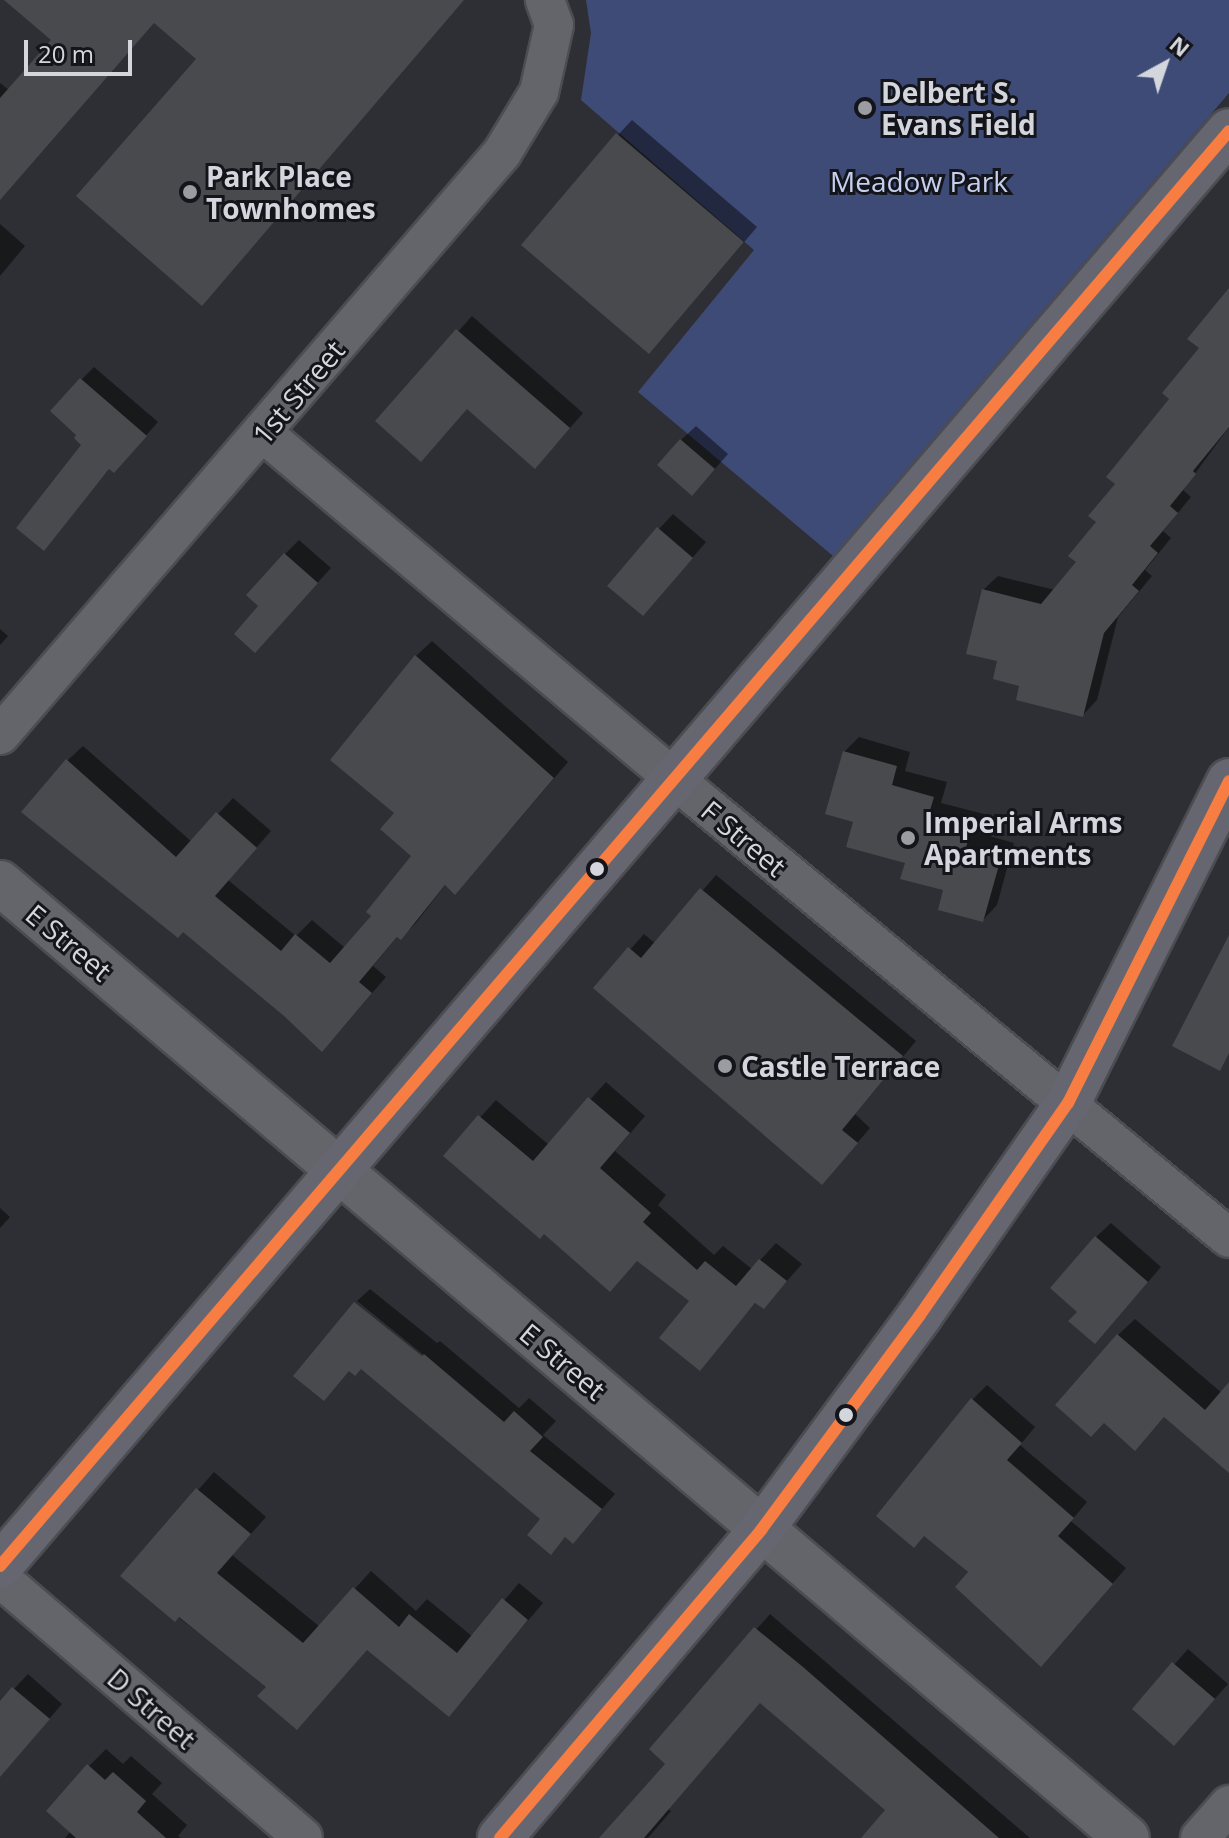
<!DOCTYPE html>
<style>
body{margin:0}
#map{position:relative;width:1229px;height:1838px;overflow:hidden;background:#2e2f34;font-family:"Open Sans",sans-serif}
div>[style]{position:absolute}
.green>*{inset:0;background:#3f4b77}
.shadow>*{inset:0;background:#0007}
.building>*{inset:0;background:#484a4e}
.roads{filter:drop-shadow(2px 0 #4c4d52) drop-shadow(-2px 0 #4c4d52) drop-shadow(0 2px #4c4d52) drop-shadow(0 -2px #4c4d52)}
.street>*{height:38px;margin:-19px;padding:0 19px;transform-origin:19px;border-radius:19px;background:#64656a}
.secondary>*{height:44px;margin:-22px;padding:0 22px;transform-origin:22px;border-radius:22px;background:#64656a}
.primary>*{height:44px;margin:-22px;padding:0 22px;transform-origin:22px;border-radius:22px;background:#656670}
.bus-1>*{height:12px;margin:-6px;padding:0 6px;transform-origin:6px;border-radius:6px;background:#f77d43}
.dots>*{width:22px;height:22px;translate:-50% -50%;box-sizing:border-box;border:4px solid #14151b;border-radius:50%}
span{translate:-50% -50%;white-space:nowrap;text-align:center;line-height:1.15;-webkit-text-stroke:6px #14151b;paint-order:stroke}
.poi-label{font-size:28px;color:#d4d6dd;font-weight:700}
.left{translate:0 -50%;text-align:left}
.park-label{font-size:28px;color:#c5cff0}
.street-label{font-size:28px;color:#d4d6dd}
.north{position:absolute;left:1125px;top:24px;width:80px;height:80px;-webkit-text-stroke:6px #14151b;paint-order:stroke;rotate:40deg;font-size:22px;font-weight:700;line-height:32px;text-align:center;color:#d4d6dd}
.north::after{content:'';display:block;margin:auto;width:28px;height:36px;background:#d4d6dd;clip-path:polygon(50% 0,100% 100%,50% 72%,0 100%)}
.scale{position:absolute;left:24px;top:40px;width:108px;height:36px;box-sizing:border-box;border:4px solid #d4d6dd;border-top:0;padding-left:10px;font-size:24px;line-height:28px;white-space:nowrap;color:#d4d6dd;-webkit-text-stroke:6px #14151b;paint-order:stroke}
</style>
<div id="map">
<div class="green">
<div style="clip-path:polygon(586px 0,1229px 0,1229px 93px,833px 556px,638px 392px,754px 250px,581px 100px,591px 33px)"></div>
</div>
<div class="shadow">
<div style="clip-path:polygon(7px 0,464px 0,199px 58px,155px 21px,0 178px,0 83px,9px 90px,54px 39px)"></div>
<div style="clip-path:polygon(632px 120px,757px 227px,663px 337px,618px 135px)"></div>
<div style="clip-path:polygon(0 224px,25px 246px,0 276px)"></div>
<div style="clip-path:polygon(1229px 292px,1229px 427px,1183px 490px,1191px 497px,1163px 531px,1171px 538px,1145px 570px,1152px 576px,1118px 617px,1097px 700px,1083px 715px,1022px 684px,999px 660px,983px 590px,998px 576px,1055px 590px,1078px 562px,1117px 484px,1201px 348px)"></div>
<div style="clip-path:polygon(472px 316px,583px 413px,549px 452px,468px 407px,378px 421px)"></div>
<div style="clip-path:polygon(94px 367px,158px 422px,126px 458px,110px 468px,44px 548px,84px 445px,81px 380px)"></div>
<div style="clip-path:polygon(696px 426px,728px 454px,706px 479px,681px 440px)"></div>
<div style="clip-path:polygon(673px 514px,706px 542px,657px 599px,659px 529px)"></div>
<div style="clip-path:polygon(299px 540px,331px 568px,269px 636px,261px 606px,285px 554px)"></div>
<div style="clip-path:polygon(0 629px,8px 636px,0 645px)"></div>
<div style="clip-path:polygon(432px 641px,568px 762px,470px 877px,446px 884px,416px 923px,401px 938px,398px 936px,373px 966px,386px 977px,337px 1034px,67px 761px,83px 746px,192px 842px,233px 798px,271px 831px,228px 880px,296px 936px,312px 920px,345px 948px,374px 915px,414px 856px,397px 812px,416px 656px)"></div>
<div style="clip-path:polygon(859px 737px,910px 752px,905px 771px,947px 782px,941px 803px,984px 814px,979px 833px,1014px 843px,997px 905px,983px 920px,855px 820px,844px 752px)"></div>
<div style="clip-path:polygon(716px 875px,916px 1041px,855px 1114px,870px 1128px,836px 1168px,596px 988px,644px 934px,656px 944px)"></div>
<div style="clip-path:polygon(606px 1082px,645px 1116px,615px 1151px,666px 1195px,658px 1205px,714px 1255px,723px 1246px,752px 1269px,776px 1243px,802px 1264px,764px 1307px,757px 1301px,700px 1368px,692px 1301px,638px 1259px,544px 1231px,446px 1155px,496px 1100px,549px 1145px)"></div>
<div style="clip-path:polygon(0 1208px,10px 1217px,0 1228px)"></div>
<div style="clip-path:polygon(1111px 1223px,1161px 1267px,1109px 1327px,1080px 1311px,1096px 1237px)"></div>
<div style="clip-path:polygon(370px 1289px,437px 1343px,440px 1341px,519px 1408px,529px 1398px,556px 1421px,543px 1435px,615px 1494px,573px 1542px,566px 1536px,551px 1552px,543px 1519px,355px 1304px,428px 1364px,431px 1361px,357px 1301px)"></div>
<div style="clip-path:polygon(1135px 1319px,1222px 1393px,1229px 1385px,1229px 1471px,1165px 1416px,1152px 1431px,1118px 1335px)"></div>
<div style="clip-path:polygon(987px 1385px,1035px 1427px,1020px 1445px,1087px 1502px,1071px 1521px,1126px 1568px,1055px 1650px,925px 1534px,972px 1400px)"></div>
<div style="clip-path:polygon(214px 1472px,266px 1517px,232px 1555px,320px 1627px,371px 1571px,416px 1611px,427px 1599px,473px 1637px,519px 1583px,543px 1603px,449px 1714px,368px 1648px,268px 1686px,123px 1575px)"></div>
<div style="clip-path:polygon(770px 1614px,1030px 1838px,863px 1838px,887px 1810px,761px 1701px,668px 1809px,671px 1811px,648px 1838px,602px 1838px,668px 1763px,652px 1749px)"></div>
<div style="clip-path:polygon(1188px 1649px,1228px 1684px,1188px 1729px,1135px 1709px)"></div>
<div style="clip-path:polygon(28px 1674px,62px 1704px,0 1776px,0 1704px)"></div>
<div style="clip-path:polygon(106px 1749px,123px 1764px,131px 1756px,162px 1783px,152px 1794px,187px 1825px,178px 1836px,181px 1838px,65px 1838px,71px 1831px,89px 1766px)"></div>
</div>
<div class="building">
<div style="clip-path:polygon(4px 0,464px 0,202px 306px,76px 196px,196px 59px,154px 23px,0 200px,0 98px,51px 40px)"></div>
<div style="clip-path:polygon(616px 133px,744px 242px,649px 354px,521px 245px)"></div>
<div style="clip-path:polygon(1229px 288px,1229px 427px,1193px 471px,1196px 474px,1170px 506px,1178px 513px,1150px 546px,1158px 553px,1132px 585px,1139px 591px,1104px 633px,1083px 717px,1016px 700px,1019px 686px,993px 679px,997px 661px,966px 654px,982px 589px,1041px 604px,1076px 562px,1068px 556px,1096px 522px,1088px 516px,1115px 484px,1106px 477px,1169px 399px,1162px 393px,1199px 348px,1187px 339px)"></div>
<div style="clip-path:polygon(456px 329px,570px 428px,535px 469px,467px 409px,421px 462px,375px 421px)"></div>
<div style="clip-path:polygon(80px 378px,147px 436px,114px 473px,109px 469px,44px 551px,16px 528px,81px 445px,74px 438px,76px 435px,50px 411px)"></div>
<div style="clip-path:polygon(680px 439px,715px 469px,692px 496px,657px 465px)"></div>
<div style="clip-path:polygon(657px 527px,693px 558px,643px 616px,607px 586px)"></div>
<div style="clip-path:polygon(284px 553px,318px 583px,255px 653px,234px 634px,258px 606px,246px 595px)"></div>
<div style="clip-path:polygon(415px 655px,554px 778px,455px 895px,445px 885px,401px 940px,397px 937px,359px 982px,372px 993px,322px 1052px,284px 1016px,183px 932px,178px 938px,21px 812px,66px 759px,176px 857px,216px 812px,257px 848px,215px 896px,281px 951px,295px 934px,330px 963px,371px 916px,366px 912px,411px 856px,380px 829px,394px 813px,330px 760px)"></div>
<div style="clip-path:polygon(843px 751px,897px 766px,892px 785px,934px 797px,928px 817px,971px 828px,966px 848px,1001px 858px,983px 922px,938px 910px,943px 890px,900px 879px,905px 863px,846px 847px,853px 822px,825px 814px)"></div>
<div style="clip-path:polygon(700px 888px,903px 1056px,842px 1130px,858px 1143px,822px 1185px,593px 988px,628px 947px,641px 958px)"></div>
<div style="clip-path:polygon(1229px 935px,1229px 1053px,1220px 1071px,1172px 1046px)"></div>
<div style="clip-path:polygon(588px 1097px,630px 1133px,600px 1168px,651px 1213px,643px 1222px,697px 1270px,705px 1261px,736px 1286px,759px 1259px,787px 1281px,764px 1309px,755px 1303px,700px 1371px,659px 1338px,689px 1301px,637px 1261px,610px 1292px,544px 1234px,540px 1239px,443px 1156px,478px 1115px,533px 1161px)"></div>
<div style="clip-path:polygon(1095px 1236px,1148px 1282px,1095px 1344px,1068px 1321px,1077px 1312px,1050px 1288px)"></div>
<div style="clip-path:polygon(354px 1302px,422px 1356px,424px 1354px,504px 1422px,514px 1411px,543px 1437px,530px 1451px,602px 1509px,573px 1544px,565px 1537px,551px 1555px,527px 1535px,540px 1519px,361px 1369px,355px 1376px,349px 1371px,324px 1401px,293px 1376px)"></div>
<div style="clip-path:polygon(1117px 1334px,1205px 1410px,1229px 1382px,1229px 1473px,1164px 1417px,1135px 1451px,1104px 1423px,1091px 1437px,1055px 1405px)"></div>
<div style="clip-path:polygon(971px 1398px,1022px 1443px,1007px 1460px,1074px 1518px,1058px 1536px,1113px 1584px,1041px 1667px,955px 1587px,968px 1572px,924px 1536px,914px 1548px,876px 1516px)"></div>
<div style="clip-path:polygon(196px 1488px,251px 1534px,217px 1573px,303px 1643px,353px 1587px,399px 1627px,409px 1614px,457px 1653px,502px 1598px,528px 1620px,449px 1717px,367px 1650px,297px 1730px,257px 1696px,266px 1687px,179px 1617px,175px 1622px,120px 1576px)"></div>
<div style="clip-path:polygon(754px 1627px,803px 1667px,999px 1838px,861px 1838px,885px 1810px,760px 1703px,644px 1838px,599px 1838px,665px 1764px,649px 1749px)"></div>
<div style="clip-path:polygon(1172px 1662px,1215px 1699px,1174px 1746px,1132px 1709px)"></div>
<div style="clip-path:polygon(12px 1687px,50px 1719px,0 1777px,0 1701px)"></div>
<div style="clip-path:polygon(87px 1764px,105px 1780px,113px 1772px,146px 1801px,137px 1812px,166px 1838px,76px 1838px,46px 1811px)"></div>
</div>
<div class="roads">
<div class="street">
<div style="left:263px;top:433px;width:567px;rotate:40.06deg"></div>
<div style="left:697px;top:798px;width:690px;rotate:39.59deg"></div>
<div style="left:0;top:735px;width:769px;rotate:-49.22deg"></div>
<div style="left:502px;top:153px;width:71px;rotate:-58.8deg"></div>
<div style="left:539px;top:92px;width:69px;rotate:-77.4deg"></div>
<div style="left:554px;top:25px;width:27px;rotate:-110deg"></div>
<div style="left:0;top:1578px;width:399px;rotate:40.6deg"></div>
<div style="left:1200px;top:1838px;width:44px;rotate:-48.7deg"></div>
</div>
<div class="secondary">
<div style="left:0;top:883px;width:1477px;rotate:40.28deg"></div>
</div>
<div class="primary">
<div style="left:0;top:1566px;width:1889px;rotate:-49.42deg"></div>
<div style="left:500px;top:1838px;width:404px;rotate:-49.7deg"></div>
<div style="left:761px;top:1530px;width:267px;rotate:-53.5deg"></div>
<div style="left:920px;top:1315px;width:259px;rotate:-55.1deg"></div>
<div style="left:1068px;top:1103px;width:360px;rotate:-63.4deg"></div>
</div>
</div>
<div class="bus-1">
<div style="left:0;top:1566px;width:1889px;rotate:-49.42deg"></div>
<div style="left:500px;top:1838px;width:404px;rotate:-49.7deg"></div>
<div style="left:761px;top:1530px;width:267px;rotate:-53.5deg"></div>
<div style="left:920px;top:1315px;width:259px;rotate:-55.1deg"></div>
<div style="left:1068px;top:1103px;width:360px;rotate:-63.4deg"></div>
</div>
<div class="dots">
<div style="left:865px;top:108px;background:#9a9ca2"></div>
<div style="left:190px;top:192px;background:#9a9ca2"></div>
<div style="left:908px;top:838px;background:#9a9ca2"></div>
<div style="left:597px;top:869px;background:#d4d6dd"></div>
<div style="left:725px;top:1066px;background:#9a9ca2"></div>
<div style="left:846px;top:1415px;background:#d4d6dd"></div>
</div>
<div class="poi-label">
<span class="left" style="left:881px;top:108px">Delbert S.<br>Evans Field</span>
<span class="left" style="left:206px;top:192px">Park Place<br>Townhomes</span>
<span class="left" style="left:924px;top:838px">Imperial Arms<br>Apartments</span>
<span class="left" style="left:741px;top:1066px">Castle Terrace</span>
</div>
<div class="park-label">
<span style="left:919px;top:181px">Meadow Park</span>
</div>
<div class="street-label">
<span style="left:298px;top:392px;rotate:-50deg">1st Street</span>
<span style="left:744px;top:838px;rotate:40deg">F Street</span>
<span style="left:69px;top:942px;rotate:40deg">E Street</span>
<span style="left:563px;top:1361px;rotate:40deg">E Street</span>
<span style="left:152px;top:1708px;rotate:41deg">D Street</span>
</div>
<div class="north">N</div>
<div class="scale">20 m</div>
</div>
